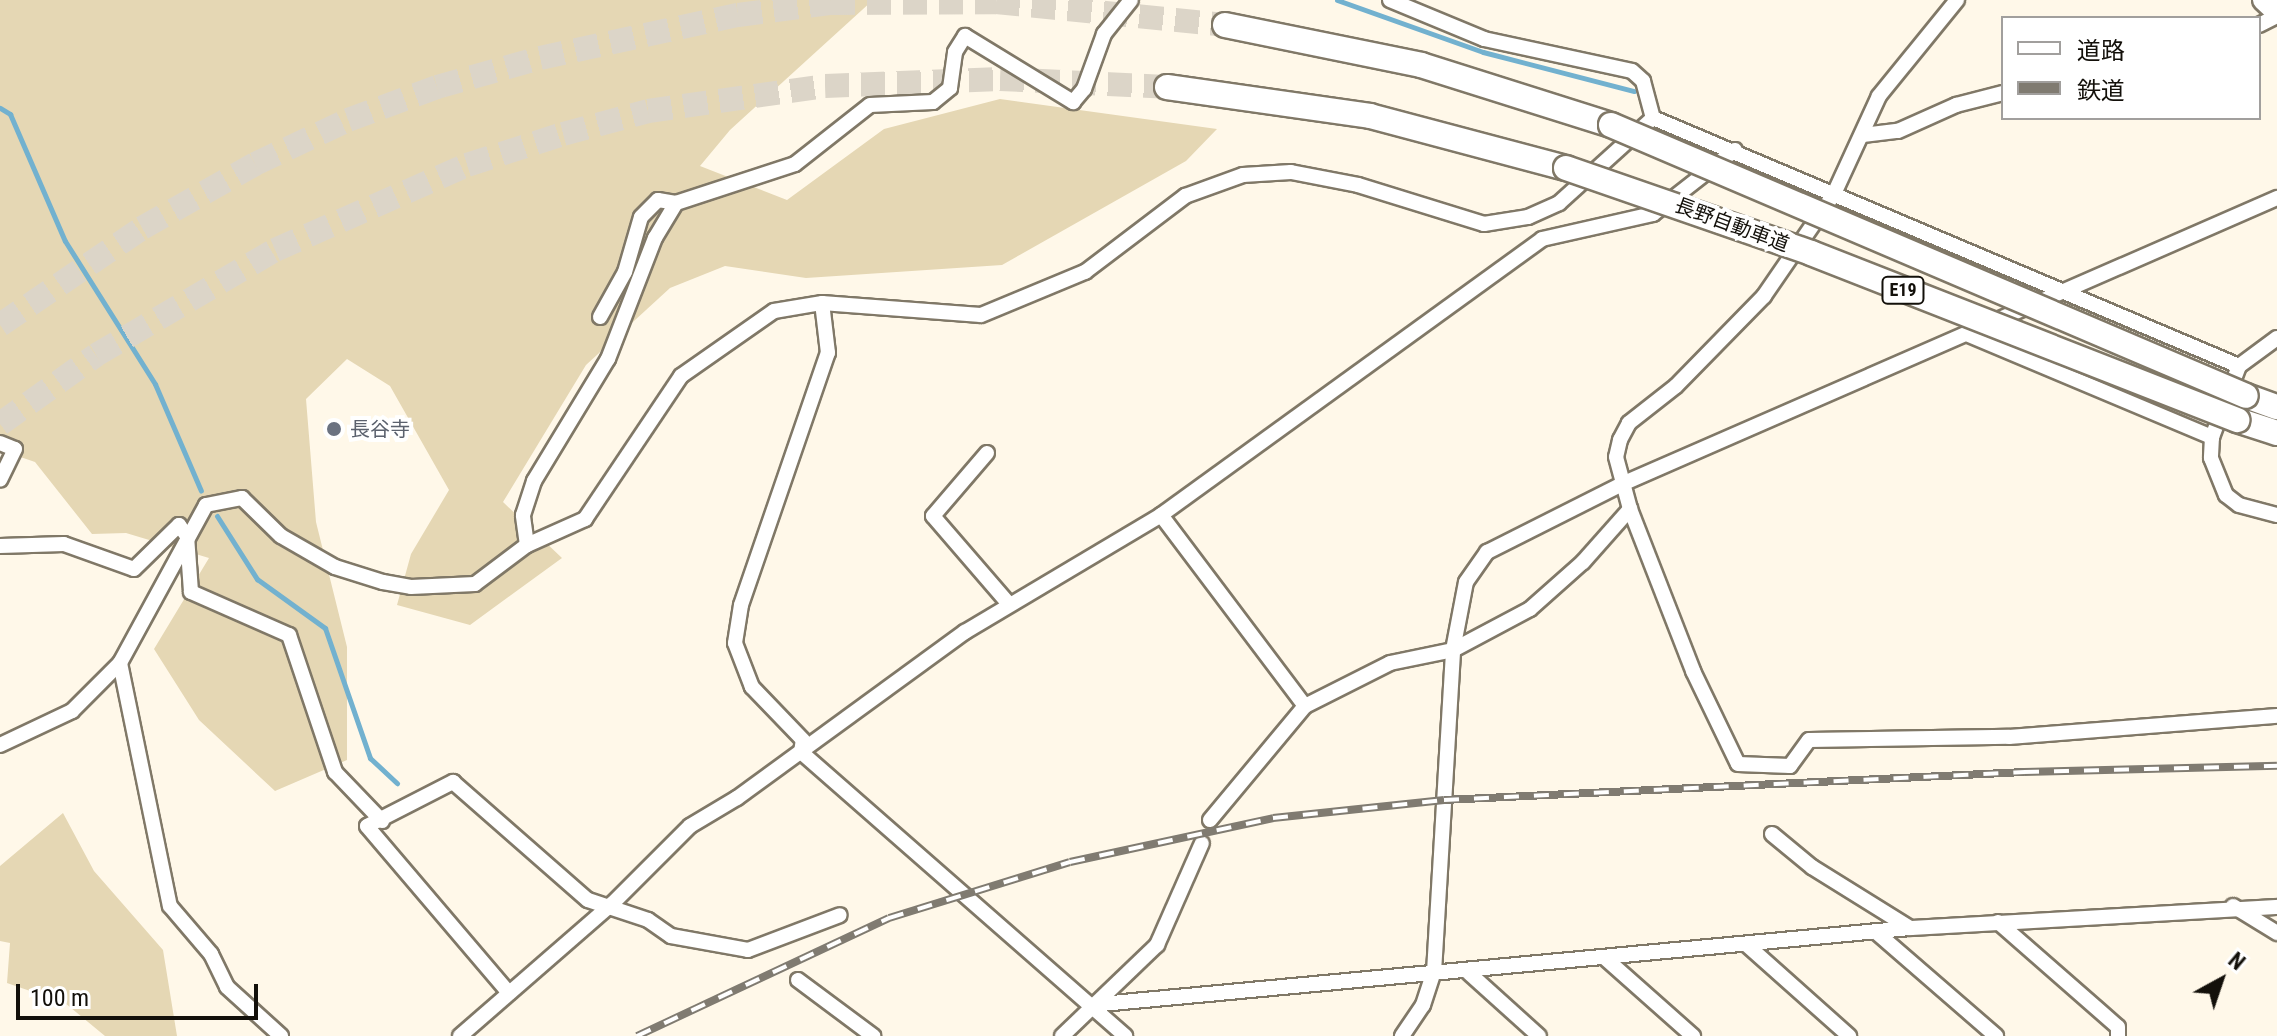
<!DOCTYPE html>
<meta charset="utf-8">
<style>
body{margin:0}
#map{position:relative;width:2277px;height:1036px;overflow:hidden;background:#fff8e9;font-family:"Roboto Condensed","Noto Sans JP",sans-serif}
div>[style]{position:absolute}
.green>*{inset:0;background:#e5d7b4}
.stream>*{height:5px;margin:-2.5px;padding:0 2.5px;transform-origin:2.5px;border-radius:2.5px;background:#72b1cf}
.highway-tunnel>*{height:24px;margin-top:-12px;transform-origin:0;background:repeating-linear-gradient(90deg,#dcd5c8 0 24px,transparent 0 36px)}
.roads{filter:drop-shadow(2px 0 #807867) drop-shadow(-2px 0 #807867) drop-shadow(0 2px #807867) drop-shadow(0 -2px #807867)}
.street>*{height:14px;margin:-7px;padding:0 7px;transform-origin:7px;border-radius:7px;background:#fff}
.primary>*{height:20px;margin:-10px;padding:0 10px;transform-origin:10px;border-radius:10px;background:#fff}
.highway>*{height:24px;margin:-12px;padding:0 12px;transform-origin:12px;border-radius:12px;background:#fff}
.rail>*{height:8px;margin-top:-4px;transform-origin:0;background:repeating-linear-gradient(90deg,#fff 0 15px,#807b71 0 30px);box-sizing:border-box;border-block:2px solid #807b71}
.bridges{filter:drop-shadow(2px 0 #807867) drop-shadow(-2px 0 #807867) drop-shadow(0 2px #807867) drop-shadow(0 -2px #807867)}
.highway-bridge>*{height:24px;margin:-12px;padding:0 12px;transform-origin:12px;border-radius:12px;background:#fff}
.dots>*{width:22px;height:22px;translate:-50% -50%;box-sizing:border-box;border:4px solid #fff;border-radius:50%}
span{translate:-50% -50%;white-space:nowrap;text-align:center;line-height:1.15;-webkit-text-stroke:8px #fff;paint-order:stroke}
.shield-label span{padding:2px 6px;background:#fff;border:2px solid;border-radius:6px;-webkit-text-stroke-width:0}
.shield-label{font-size:18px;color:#13100a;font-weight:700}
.street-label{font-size:20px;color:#13100a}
.worship-label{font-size:20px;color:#5b616d}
.left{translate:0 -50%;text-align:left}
.legend{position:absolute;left:2001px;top:16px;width:260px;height:104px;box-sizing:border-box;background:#fff;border:2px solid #a19f9d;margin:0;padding:10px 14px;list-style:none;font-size:24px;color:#13100a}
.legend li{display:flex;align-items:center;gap:16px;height:40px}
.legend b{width:40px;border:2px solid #a19f9d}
.north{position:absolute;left:2181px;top:940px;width:80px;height:80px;-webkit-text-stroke:6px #fff;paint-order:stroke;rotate:40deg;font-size:22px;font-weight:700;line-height:32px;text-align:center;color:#13100a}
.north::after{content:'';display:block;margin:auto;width:28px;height:36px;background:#13100a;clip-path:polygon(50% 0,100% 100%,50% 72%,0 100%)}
.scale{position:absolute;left:16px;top:984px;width:242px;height:36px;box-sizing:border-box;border:4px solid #13100a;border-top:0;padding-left:10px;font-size:24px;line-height:28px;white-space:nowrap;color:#13100a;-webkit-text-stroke:6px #fff;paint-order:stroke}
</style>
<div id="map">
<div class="green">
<div style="clip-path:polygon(0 0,873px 0,730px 130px,700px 166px,787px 200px,884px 129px,1000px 99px,1217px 129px,1186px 161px,1002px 265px,806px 278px,725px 266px,670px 288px,586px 365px,503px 502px,562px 558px,470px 625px,397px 605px,411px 554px,449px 490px,390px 386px,347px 359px,306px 399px,316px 522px,347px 647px,347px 760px,275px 791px,199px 720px,154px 649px,209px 558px,126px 533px,92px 534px,35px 462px,0 450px)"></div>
<div style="clip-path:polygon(63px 813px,94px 871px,163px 950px,177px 1036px,105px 1036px,65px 1003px,7px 983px,10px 943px,0 941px,0 866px)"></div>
</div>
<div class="stream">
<div style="left:1337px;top:0;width:155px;rotate:19.6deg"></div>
<div style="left:1483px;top:52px;width:156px;rotate:14.5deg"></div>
<div style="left:0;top:108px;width:12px;rotate:31deg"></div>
<div style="left:10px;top:114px;width:138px;rotate:66.6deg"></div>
<div style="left:65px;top:241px;width:169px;rotate:57.8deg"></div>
<div style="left:155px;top:384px;width:116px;rotate:66.7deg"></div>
<div style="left:1669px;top:132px;width:149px;rotate:24.2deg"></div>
<div style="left:217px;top:516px;width:75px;rotate:57.6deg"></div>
<div style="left:257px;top:579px;width:84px;rotate:35.8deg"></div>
<div style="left:325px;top:628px;width:138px;rotate:70.9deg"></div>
<div style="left:370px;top:758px;width:37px;rotate:43deg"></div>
</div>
<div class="highway-tunnel">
<div style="left:0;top:325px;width:172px;rotate:-34.3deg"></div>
<div style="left:142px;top:228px;width:130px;rotate:-29.5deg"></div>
<div style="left:255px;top:164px;width:103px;rotate:-25.3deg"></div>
<div style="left:348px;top:120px;width:95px;rotate:-20.3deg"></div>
<div style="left:437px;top:87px;width:107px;rotate:-15.7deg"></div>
<div style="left:540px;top:58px;width:203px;rotate:-12.3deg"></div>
<div style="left:738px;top:15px;width:94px;rotate:-7.4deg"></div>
<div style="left:831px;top:3px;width:165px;rotate:-0.3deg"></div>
<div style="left:996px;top:2px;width:230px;rotate:5.7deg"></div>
<div style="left:0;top:424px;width:118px;rotate:-35.7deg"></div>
<div style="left:96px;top:355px;width:208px;rotate:-30.4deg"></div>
<div style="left:275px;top:250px;width:210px;rotate:-23.9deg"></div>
<div style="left:467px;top:165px;width:101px;rotate:-17.9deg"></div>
<div style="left:563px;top:134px;width:88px;rotate:-15.1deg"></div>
<div style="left:648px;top:111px;width:179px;rotate:-8deg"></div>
<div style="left:825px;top:86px;width:175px;rotate:-2.3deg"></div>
<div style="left:1000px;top:79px;width:167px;rotate:2.7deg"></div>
</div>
<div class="roads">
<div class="street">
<div style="left:1390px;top:0;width:102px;rotate:22.5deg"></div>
<div style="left:1484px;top:39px;width:151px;rotate:12.2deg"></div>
<div style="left:1632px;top:71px;width:15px;rotate:42deg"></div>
<div style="left:1643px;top:81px;width:38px;rotate:75deg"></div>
<div style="left:1653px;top:118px;width:636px;rotate:22.94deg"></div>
<div style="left:1957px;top:0;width:124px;rotate:129.1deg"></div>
<div style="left:1879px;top:96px;width:108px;rotate:114.7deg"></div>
<div style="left:1834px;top:194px;width:124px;rotate:124.5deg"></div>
<div style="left:1764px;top:296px;width:126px;rotate:134.4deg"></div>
<div style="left:1676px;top:386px;width:60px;rotate:141.8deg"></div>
<div style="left:1629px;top:423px;width:19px;rotate:118deg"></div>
<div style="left:1620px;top:440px;width:17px;rotate:103deg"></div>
<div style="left:1616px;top:457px;width:54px;rotate:74.9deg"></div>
<div style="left:1630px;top:509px;width:174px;rotate:68.7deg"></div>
<div style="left:1693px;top:671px;width:103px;rotate:64.2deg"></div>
<div style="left:1738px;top:764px;width:52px;rotate:2.2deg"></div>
<div style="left:1790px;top:766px;width:32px;rotate:-54deg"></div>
<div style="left:1809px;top:740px;width:200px;rotate:-0.9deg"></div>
<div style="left:2009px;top:737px;width:269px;rotate:-4.5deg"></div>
<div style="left:2259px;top:25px;width:20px;rotate:-27deg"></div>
<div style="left:1863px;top:135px;width:35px;rotate:-7deg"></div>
<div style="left:1898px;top:131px;width:64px;rotate:-24.1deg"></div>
<div style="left:1956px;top:105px;width:49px;rotate:-14.3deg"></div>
<div style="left:600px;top:317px;width:51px;rotate:-60.9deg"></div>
<div style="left:625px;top:272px;width:57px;rotate:-73.8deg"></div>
<div style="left:641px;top:217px;width:24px;rotate:-45deg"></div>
<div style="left:658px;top:200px;width:18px;rotate:9deg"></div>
<div style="left:1969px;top:335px;width:264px;rotate:22.8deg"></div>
<div style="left:2277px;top:338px;width:47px;rotate:143.6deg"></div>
<div style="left:2239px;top:366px;width:76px;rotate:110.8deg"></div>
<div style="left:2212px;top:437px;width:21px;rotate:93deg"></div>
<div style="left:2211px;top:458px;width:40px;rotate:68deg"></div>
<div style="left:2226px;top:495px;width:16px;rotate:38deg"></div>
<div style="left:2239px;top:505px;width:39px;rotate:15deg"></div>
<div style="left:0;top:443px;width:16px;rotate:22deg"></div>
<div style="left:15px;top:449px;width:34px;rotate:116deg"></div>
<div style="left:987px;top:453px;width:83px;rotate:130.6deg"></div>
<div style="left:933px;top:516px;width:116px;rotate:49.2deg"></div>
<div style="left:1161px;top:515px;width:239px;rotate:53deg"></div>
<div style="left:527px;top:545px;width:30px;rotate:-98deg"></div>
<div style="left:523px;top:515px;width:36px;rotate:-72deg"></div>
<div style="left:534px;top:481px;width:143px;rotate:-58.8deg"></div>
<div style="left:608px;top:359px;width:130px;rotate:-68.8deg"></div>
<div style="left:655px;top:238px;width:41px;rotate:-59deg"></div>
<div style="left:676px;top:203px;width:125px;rotate:-18.1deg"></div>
<div style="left:795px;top:164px;width:95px;rotate:-38.2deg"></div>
<div style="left:870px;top:105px;width:63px;rotate:-2.7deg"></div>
<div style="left:933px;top:102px;width:22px;rotate:-39deg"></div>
<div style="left:950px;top:88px;width:36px;rotate:-82deg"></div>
<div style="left:955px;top:52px;width:19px;rotate:-58deg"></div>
<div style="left:965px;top:36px;width:127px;rotate:31.4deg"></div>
<div style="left:1073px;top:102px;width:17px;rotate:-50deg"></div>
<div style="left:1084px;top:89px;width:59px;rotate:-70deg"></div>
<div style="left:1104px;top:34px;width:43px;rotate:-51.5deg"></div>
<div style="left:0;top:546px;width:64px;rotate:-1.8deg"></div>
<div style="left:64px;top:544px;width:74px;rotate:19.7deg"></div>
<div style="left:134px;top:569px;width:63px;rotate:-44.4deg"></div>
<div style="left:179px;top:525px;width:14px;rotate:54deg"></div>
<div style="left:187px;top:536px;width:56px;rotate:85.9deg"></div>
<div style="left:191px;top:592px;width:107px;rotate:23.7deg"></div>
<div style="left:289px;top:635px;width:145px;rotate:71.4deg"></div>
<div style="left:335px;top:772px;width:68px;rotate:46.2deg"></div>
<div style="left:120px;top:663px;width:248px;rotate:78.4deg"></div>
<div style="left:170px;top:906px;width:63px;rotate:49.5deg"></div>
<div style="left:211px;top:954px;width:37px;rotate:64deg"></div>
<div style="left:227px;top:987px;width:73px;rotate:42.2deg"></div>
<div style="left:0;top:745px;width:80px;rotate:-25.3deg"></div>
<div style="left:72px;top:711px;width:68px;rotate:-45deg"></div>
<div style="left:120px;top:663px;width:180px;rotate:-61.4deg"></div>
<div style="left:206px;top:505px;width:37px;rotate:-11deg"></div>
<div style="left:242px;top:498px;width:54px;rotate:44.3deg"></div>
<div style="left:281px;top:536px;width:62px;rotate:29.9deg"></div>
<div style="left:335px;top:567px;width:50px;rotate:17.4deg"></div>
<div style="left:383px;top:582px;width:28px;rotate:10deg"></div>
<div style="left:411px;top:587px;width:64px;rotate:-2.7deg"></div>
<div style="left:475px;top:584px;width:65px;rotate:-36.9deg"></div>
<div style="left:527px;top:545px;width:64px;rotate:-24.1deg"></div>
<div style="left:585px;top:519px;width:172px;rotate:-56.1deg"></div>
<div style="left:681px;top:376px;width:113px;rotate:-35deg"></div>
<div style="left:774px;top:311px;width:49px;rotate:-9.5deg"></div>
<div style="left:822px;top:303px;width:159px;rotate:4.3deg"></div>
<div style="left:981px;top:315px;width:113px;rotate:-22.5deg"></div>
<div style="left:1085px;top:272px;width:126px;rotate:-37.2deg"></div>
<div style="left:1185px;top:196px;width:62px;rotate:-19.9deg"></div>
<div style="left:1243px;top:175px;width:48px;rotate:-3.6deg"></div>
<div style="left:1291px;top:172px;width:68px;rotate:11deg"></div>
<div style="left:1358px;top:185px;width:132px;rotate:17.2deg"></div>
<div style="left:1484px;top:224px;width:45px;rotate:-9deg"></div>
<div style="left:1528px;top:217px;width:34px;rotate:-24deg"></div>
<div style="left:1559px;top:203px;width:127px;rotate:-42.1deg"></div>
<div style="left:801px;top:752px;width:12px;rotate:-81deg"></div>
<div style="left:803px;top:740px;width:74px;rotate:-133.9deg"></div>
<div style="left:752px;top:687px;width:47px;rotate:-111.1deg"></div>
<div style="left:735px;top:643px;width:38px;rotate:-81deg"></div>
<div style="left:741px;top:605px;width:267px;rotate:-71deg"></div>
<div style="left:828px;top:353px;width:50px;rotate:-96.8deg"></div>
<div style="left:801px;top:752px;width:431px;rotate:41.2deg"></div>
<div style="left:1210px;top:820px;width:148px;rotate:-50.2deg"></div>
<div style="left:1305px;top:706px;width:95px;rotate:-26.8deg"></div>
<div style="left:1390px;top:663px;width:64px;rotate:-11.7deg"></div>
<div style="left:1453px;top:650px;width:87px;rotate:-28deg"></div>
<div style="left:1530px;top:609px;width:71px;rotate:-41.6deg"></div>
<div style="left:1583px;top:562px;width:71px;rotate:-48.4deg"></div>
<div style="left:1772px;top:834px;width:52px;rotate:39.5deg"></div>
<div style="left:1812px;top:867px;width:115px;rotate:31.9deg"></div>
<div style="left:2233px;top:906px;width:52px;rotate:31.5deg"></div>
<div style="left:1998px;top:922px;width:159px;rotate:41.2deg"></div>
<div style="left:2118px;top:1027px;width:9px;rotate:90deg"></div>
<div style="left:1876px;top:932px;width:159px;rotate:40.9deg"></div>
<div style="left:1747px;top:945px;width:137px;rotate:41.7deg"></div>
<div style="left:1605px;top:958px;width:118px;rotate:41.6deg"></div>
<div style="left:1469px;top:973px;width:94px;rotate:42deg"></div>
<div style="left:798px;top:980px;width:94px;rotate:36.7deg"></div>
<div style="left:509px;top:993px;width:219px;rotate:-130.4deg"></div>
<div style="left:367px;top:826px;width:97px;rotate:-27.1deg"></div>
<div style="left:453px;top:782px;width:179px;rotate:41.2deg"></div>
<div style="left:588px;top:900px;width:63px;rotate:18.4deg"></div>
<div style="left:648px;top:920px;width:28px;rotate:35deg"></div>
<div style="left:671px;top:936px;width:78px;rotate:10.3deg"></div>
<div style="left:748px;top:950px;width:98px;rotate:-20.8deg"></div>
<div style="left:1091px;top:1005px;width:823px;rotate:-5.37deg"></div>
<div style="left:1910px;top:928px;width:368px;rotate:-3.3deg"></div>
<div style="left:460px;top:1036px;width:201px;rotate:-41deg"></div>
<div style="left:612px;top:904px;width:110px;rotate:-45deg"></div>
<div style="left:690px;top:826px;width:55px;rotate:-30.8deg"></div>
<div style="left:737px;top:798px;width:282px;rotate:-36.1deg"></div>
<div style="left:965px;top:632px;width:228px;rotate:-30.8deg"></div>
<div style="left:1161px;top:515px;width:470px;rotate:-35.9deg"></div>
<div style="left:1542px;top:239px;width:114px;rotate:-12.7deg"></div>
<div style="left:1653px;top:214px;width:104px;rotate:-38deg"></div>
<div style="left:1062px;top:1036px;width:132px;rotate:-43.8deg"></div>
<div style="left:1157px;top:945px;width:111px;rotate:-66.2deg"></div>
<div style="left:1402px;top:1036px;width:37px;rotate:-56deg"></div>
<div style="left:1423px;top:1005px;width:35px;rotate:-72deg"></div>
<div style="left:1434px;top:972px;width:323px;rotate:-86.6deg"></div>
<div style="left:1453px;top:650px;width:69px;rotate:-79.2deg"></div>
<div style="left:1466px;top:582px;width:37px;rotate:-55deg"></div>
<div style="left:1487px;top:552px;width:151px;rotate:-26.7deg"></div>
<div style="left:1622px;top:484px;width:715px;rotate:-23.59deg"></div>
</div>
<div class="primary">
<div style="left:2263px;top:0;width:19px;rotate:43deg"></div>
</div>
<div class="highway">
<div style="left:1225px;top:25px;width:200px;rotate:11.5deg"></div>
<div style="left:1421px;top:65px;width:199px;rotate:17.5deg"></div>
<div style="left:1167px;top:87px;width:205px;rotate:8.1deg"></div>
<div style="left:1370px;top:116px;width:203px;rotate:14.9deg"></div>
<div style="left:2246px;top:396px;width:33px;rotate:20deg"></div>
<div style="left:2237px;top:420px;width:42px;rotate:18deg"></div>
</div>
</div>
<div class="rail">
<div style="left:637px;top:1036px;width:278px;rotate:-25.1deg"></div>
<div style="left:889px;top:918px;width:189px;rotate:-17.2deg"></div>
<div style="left:1070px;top:862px;width:208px;rotate:-12.2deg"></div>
<div style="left:1273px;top:818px;width:172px;rotate:-6deg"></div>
<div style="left:1444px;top:800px;width:581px;rotate:-2.76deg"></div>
<div style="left:2024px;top:772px;width:253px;rotate:-1.4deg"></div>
</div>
<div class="bridges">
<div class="highway-bridge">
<div style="left:1611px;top:125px;width:690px;rotate:23.11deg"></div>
<div style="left:1566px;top:168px;width:259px;rotate:19.1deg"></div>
<div style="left:1811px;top:253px;width:458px;rotate:21.4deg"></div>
</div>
</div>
<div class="dots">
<div style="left:334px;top:429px;background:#6b7280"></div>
</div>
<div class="shield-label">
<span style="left:1903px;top:290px">E19</span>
</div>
<div class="street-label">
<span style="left:1732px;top:225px;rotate:20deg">長野自動車道</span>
</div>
<div class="worship-label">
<span class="left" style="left:350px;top:429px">長谷寺</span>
</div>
<ul class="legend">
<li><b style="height:10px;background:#fff"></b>道路</li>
<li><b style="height:10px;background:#807b71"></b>鉄道</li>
</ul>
<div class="north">N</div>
<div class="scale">100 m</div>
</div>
